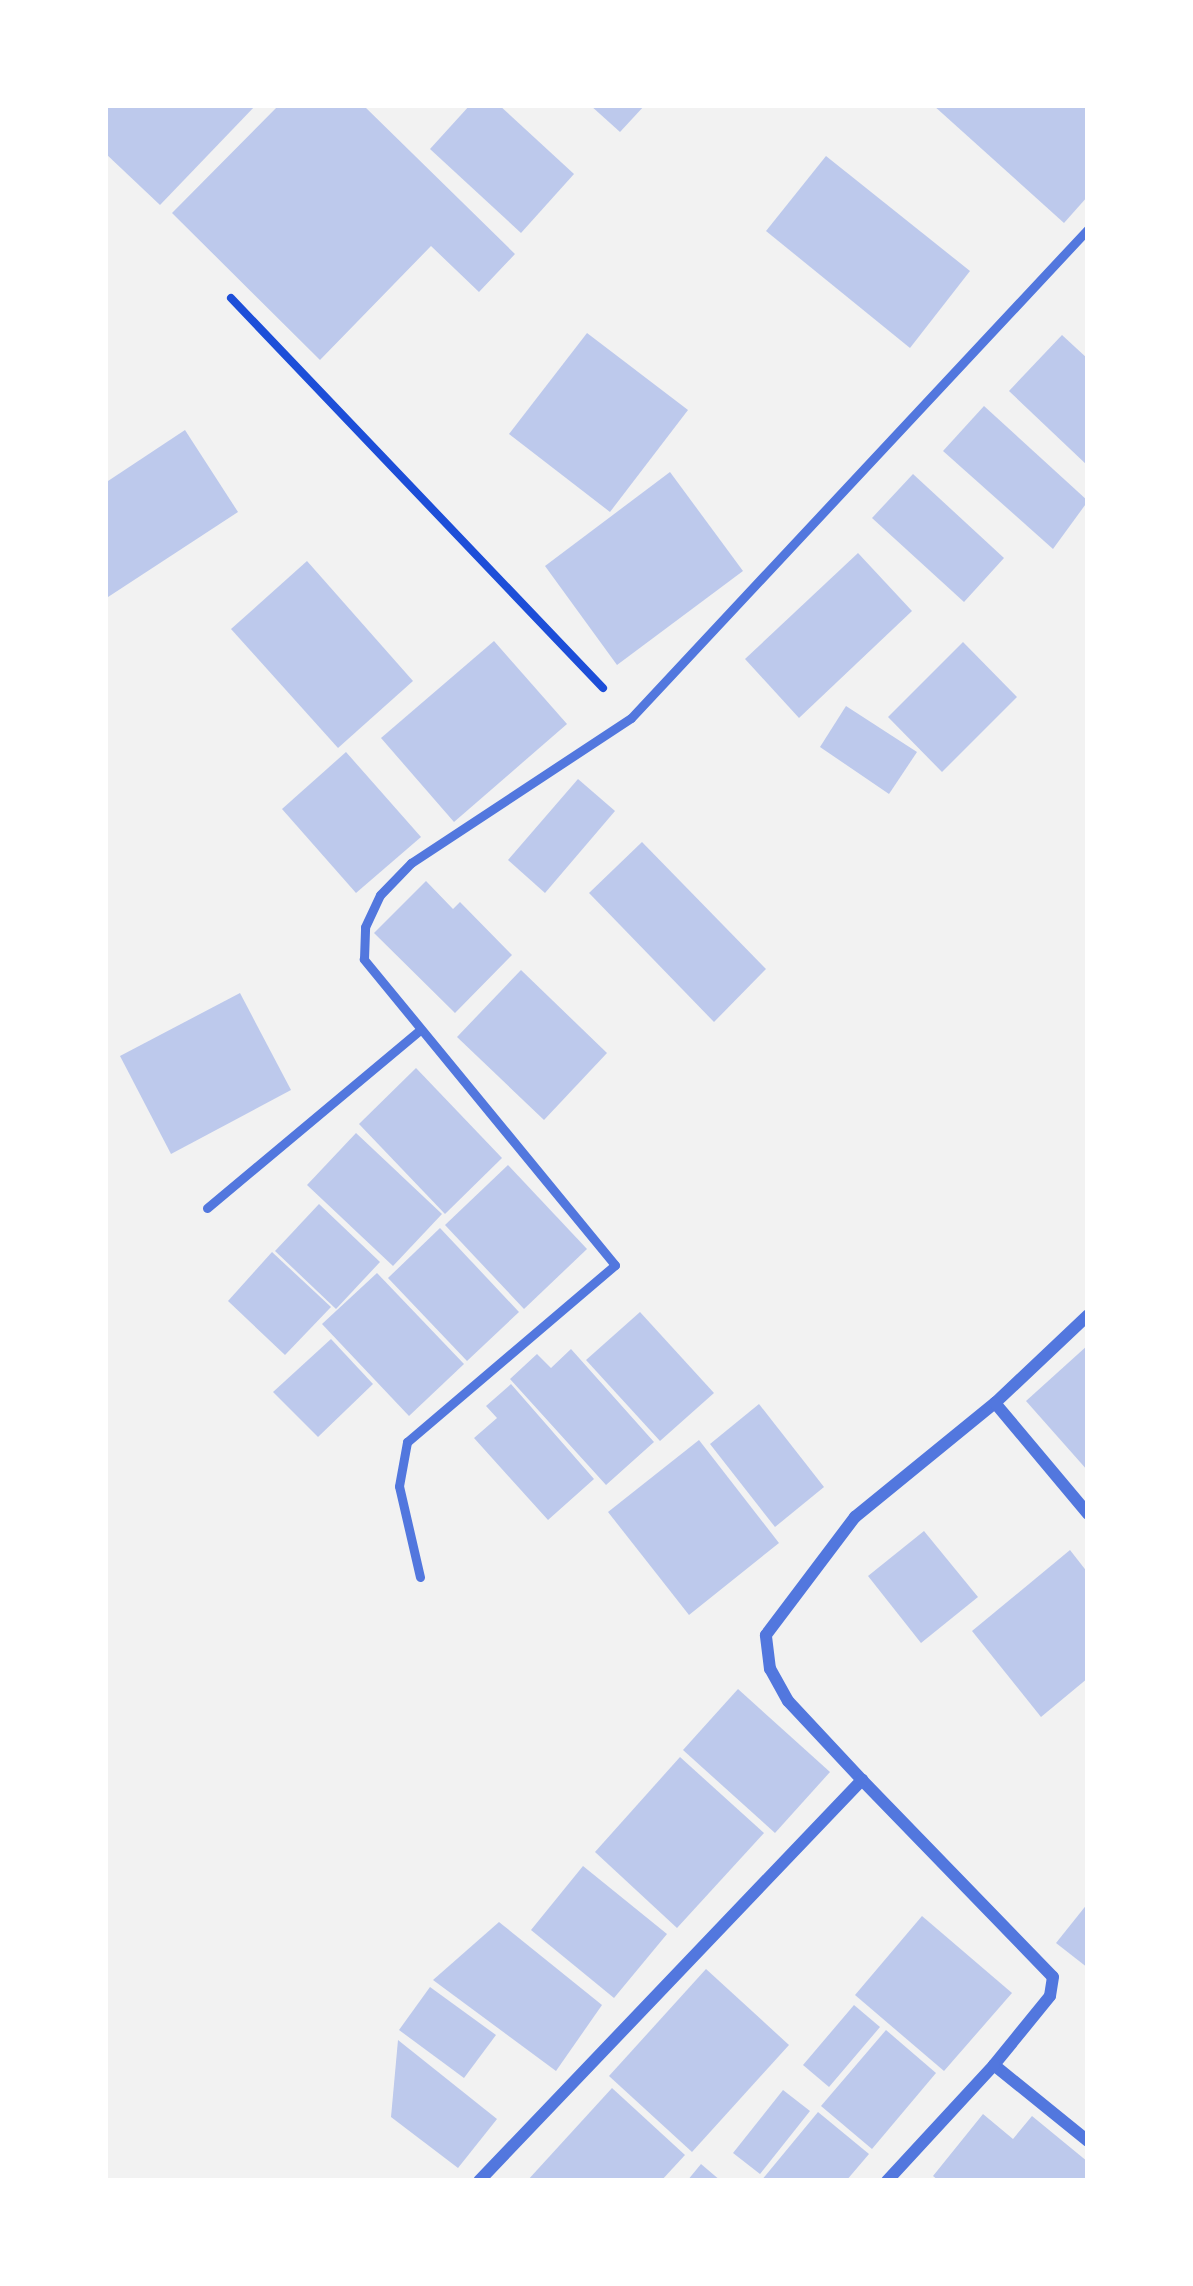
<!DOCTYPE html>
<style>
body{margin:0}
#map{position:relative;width:1193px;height:2286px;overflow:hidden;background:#f2f2f2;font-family:Barlow,sans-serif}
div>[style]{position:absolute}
.building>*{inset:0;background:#bdc9ec}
.path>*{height:8px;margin:-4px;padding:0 4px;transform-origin:4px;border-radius:4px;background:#1d4ed8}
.service>*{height:9px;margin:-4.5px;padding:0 4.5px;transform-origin:4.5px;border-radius:4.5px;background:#5277de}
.minor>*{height:12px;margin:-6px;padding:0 6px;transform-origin:6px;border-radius:6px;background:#5277de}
span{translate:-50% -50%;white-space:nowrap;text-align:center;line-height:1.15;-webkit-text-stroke:9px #fff;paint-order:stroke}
.frame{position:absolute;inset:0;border:108px solid #fff;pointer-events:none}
</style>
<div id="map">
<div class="building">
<div style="clip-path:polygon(105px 105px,256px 105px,160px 205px,105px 153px)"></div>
<div style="clip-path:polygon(279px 105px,363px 105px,515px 254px,479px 292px,431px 246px,320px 360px,172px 213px)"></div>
<div style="clip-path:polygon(470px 105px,499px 105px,574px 174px,521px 233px,430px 149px)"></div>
<div style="clip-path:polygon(590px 105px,645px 105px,620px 132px)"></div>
<div style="clip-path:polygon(933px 105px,1088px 105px,1088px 196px,1064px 223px)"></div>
<div style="clip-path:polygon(826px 156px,970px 271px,910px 348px,766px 231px)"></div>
<div style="clip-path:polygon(587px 333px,688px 410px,610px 512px,509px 434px)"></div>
<div style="clip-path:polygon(1062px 335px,1088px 359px,1088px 466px,1009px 391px)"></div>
<div style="clip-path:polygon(984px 406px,1088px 501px,1053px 549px,943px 451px)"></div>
<div style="clip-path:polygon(185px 430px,238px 512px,105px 599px,105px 483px)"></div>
<div style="clip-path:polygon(670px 472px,743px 571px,617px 665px,545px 566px)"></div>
<div style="clip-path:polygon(913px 474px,1004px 558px,964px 602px,872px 518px)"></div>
<div style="clip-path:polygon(858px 553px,912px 611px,799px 718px,745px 659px)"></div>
<div style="clip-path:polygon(307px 561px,413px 681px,338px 748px,231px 629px)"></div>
<div style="clip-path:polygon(494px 641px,567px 724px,454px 822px,381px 738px)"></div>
<div style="clip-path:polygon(963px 642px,1017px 697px,942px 772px,888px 717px)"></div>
<div style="clip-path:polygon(846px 706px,917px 752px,889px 794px,820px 747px)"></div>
<div style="clip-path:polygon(346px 752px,421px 837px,356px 893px,282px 809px)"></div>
<div style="clip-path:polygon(578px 779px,615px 811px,545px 893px,508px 860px)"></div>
<div style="clip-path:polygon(642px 842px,766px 969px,714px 1022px,589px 893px)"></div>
<div style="clip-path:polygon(426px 881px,453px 909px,460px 902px,512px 955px,455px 1013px,374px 933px)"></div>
<div style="clip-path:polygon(521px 970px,607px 1053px,544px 1120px,457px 1037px)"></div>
<div style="clip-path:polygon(240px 993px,291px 1090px,171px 1154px,120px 1056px)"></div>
<div style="clip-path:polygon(416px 1068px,502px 1158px,445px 1214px,359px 1124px)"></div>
<div style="clip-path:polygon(356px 1133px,442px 1214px,393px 1266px,307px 1185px)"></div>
<div style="clip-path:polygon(508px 1165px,587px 1249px,524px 1309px,445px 1225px)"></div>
<div style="clip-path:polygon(319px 1204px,380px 1262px,336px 1309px,275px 1251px)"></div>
<div style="clip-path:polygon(440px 1228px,519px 1312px,467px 1361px,388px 1278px)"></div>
<div style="clip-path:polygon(272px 1252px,331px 1307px,285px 1355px,228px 1301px)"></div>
<div style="clip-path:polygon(377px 1273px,464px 1364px,409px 1416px,322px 1324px)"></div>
<div style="clip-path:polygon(640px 1312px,714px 1393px,660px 1441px,586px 1360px)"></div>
<div style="clip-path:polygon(331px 1339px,373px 1384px,318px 1437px,273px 1392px)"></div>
<div style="clip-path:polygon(1088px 1345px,1088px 1471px,1026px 1401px)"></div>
<div style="clip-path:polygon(571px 1349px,654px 1442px,606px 1485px,510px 1379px,537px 1354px,551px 1368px)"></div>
<div style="clip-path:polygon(511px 1384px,594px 1479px,548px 1520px,474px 1438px,497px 1418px,486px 1406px)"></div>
<div style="clip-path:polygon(759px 1404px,824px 1487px,775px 1527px,710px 1444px)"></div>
<div style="clip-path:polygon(699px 1440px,779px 1543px,689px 1615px,608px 1512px)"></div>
<div style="clip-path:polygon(924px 1531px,978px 1597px,921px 1643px,868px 1576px)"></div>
<div style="clip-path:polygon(1070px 1550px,1088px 1573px,1088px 1678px,1041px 1717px,972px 1631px)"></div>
<div style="clip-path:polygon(738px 1689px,830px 1772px,775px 1833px,683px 1750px)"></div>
<div style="clip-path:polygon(680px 1757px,764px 1833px,677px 1928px,595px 1852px)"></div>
<div style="clip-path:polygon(583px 1866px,667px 1934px,614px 1998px,531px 1930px)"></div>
<div style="clip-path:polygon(1088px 1903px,1088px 1968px,1056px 1943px)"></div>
<div style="clip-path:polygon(922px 1916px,1012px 1993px,944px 2071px,855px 1995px)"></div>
<div style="clip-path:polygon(499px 1922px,602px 2005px,556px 2071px,433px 1980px)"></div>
<div style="clip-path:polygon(706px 1969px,789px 2045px,692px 2152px,609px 2076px)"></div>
<div style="clip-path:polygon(430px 1987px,496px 2035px,464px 2078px,399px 2030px)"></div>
<div style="clip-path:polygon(854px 2005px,880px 2027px,829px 2087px,803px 2065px)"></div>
<div style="clip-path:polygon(886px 2030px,936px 2073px,872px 2149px,821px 2106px)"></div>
<div style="clip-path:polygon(398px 2040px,497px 2119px,458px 2168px,391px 2117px)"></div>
<div style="clip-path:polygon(612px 2088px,685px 2155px,661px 2181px,527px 2181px)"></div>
<div style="clip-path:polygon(783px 2090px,810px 2111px,760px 2174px,733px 2153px)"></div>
<div style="clip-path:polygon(818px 2112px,869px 2154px,846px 2181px,761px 2181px)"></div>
<div style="clip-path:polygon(983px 2114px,1013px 2139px,1032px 2116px,1088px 2162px,1088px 2181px,939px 2181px,933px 2176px)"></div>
<div style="clip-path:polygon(701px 2164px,721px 2181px,687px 2181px)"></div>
</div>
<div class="path">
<div style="left:231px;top:298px;width:539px;rotate:46.35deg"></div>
</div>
<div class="service">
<div style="left:207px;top:1208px;width:276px;rotate:-39.9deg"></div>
<div style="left:420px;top:1577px;width:93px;rotate:-103deg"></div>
<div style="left:399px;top:1486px;width:45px;rotate:-79.7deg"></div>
<div style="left:407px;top:1442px;width:273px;rotate:-40.4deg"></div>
<div style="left:615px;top:1265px;width:396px;rotate:-129.4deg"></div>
<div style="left:364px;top:959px;width:32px;rotate:-88deg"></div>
<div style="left:365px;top:927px;width:35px;rotate:-65deg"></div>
<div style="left:380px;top:895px;width:45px;rotate:-45.9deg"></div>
<div style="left:411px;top:863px;width:263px;rotate:-33.4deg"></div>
<div style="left:631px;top:718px;width:669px;rotate:-46.94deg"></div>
</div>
<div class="minor">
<div style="left:995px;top:1403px;width:128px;rotate:-43.4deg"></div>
<div style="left:862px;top:1780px;width:108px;rotate:-133.1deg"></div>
<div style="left:788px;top:1701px;width:37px;rotate:-119deg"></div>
<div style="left:770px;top:1669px;width:34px;rotate:-97deg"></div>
<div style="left:766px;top:1635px;width:148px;rotate:-53deg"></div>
<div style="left:855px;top:1517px;width:181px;rotate:-39.2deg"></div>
<div style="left:995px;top:1403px;width:145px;rotate:50deg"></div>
<div style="left:994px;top:2065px;width:121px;rotate:39deg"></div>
<div style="left:479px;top:2181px;width:555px;rotate:-46.32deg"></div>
<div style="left:862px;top:1780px;width:274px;rotate:45.9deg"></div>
<div style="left:1053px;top:1977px;width:19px;rotate:99deg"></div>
<div style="left:1050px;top:1996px;width:89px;rotate:129.1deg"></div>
<div style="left:994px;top:2065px;width:158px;rotate:132.7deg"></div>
</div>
<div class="frame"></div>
</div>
